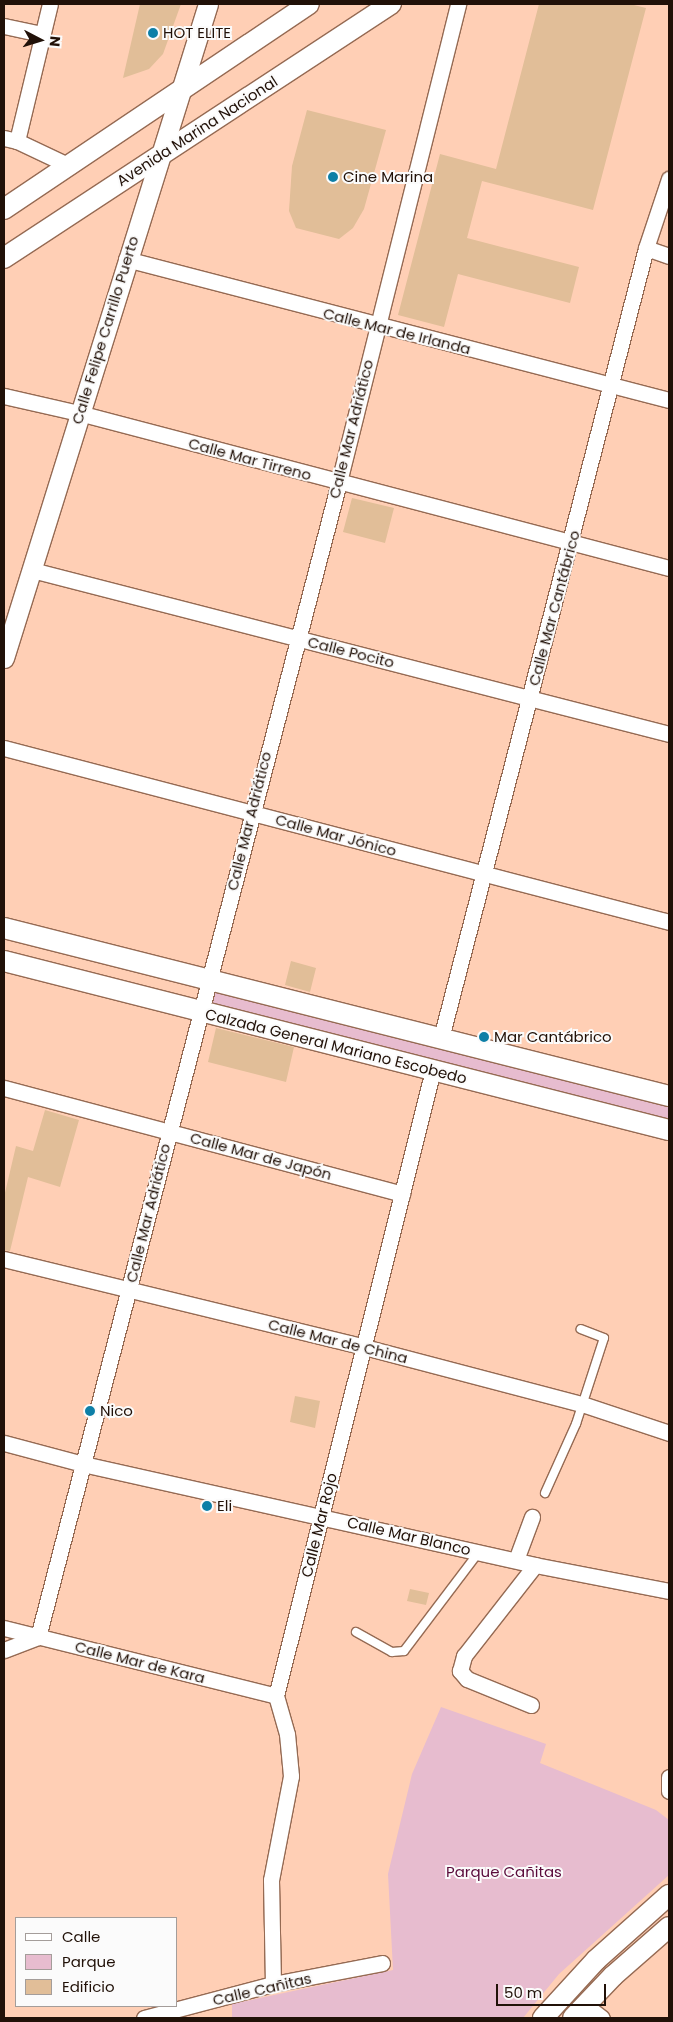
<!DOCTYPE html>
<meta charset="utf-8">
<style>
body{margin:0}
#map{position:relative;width:673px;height:2022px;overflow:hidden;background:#ffcfb5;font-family:Poppins,sans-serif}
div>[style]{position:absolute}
.green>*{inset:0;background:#e7bccf}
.building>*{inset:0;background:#e1be98}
.roads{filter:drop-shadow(1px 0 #956a53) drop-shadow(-1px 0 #956a53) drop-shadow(0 1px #956a53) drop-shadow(0 -1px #956a53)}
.service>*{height:8px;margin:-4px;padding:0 4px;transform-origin:4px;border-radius:4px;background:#fff}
.minor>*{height:15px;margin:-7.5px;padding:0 7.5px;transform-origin:7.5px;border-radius:7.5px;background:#fff}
.tertiary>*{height:19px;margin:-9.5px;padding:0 9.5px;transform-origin:9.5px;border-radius:9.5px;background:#fff}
.secondary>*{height:20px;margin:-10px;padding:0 10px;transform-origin:10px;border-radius:10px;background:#fff}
.dots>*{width:14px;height:14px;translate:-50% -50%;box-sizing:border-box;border:2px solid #fbfbfb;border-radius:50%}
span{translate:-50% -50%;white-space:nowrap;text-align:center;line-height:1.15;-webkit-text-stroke:4px #fbfbfb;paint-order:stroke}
.poi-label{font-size:15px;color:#211108}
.left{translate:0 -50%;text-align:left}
.street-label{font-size:15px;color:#211108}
.park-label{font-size:15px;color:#5a0b3b}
.frame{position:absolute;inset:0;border:5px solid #211108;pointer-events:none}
.legend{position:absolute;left:15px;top:1917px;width:162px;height:90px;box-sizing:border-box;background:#fbfbfb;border:1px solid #a49d9a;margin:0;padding:6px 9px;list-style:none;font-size:15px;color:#211108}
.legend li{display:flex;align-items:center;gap:10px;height:25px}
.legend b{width:25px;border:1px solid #a49d9a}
.north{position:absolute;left:15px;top:15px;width:50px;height:50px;-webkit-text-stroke:4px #fbfbfb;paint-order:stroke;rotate:95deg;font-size:14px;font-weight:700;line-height:20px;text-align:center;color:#211108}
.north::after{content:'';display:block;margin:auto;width:18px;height:22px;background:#211108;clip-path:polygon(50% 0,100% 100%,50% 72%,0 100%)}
.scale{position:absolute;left:496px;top:1984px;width:110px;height:22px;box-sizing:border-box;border:2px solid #211108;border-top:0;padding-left:6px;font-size:15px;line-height:18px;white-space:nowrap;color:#211108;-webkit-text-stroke:4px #fbfbfb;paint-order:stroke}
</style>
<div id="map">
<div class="green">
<div style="clip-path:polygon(213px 985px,669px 1101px,669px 1122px,208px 1007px)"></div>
<div style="clip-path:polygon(441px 1707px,546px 1744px,540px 1763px,656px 1810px,669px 1820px,669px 1875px,559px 1974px,523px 2018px,232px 2018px,232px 2004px,393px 1970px,388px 1874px,412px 1774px)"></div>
</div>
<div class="building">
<div style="clip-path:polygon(140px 4px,181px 4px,163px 54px,149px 69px,123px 78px)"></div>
<div style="clip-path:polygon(539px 4px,630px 4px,646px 8px,593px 210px,482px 181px,467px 238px,579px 267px,570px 303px,458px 274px,444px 327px,398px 315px,440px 154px,496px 169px)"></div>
<div style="clip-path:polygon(307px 110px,386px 130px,364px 209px,353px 228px,339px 239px,296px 228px,289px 211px,292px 166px)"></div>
<div style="clip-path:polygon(352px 498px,394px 508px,385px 543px,343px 532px)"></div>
<div style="clip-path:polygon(291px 961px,316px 968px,310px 992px,285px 985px)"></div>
<div style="clip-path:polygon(216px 1028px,294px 1047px,286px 1082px,208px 1062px)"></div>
<div style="clip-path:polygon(45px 1110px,79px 1120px,60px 1187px,28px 1177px,10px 1251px,4px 1250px,4px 1197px,16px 1146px,33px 1151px)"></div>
<div style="clip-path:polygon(295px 1396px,320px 1401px,315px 1428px,290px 1422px)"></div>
<div style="clip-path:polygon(410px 1589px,429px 1593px,426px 1605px,407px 1601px)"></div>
</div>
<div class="roads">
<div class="service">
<div style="left:545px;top:1493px;width:76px;rotate:-65.8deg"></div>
<div style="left:576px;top:1424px;width:90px;rotate:-72deg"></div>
<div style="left:604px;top:1338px;width:25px;rotate:-159deg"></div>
<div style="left:356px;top:1632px;width:41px;rotate:29.1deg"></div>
<div style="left:392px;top:1652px;width:12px;rotate:-5deg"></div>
<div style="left:404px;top:1651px;width:124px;rotate:-52.9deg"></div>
</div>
<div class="minor">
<div style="left:4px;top:26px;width:40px;rotate:12deg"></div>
<div style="left:4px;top:138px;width:13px;rotate:13deg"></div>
<div style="left:17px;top:141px;width:59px;rotate:25.3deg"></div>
<div style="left:17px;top:141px;width:141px;rotate:-76.5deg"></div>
<div style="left:646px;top:248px;width:24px;rotate:19deg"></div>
<div style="left:126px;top:259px;width:561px;rotate:14.56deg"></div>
<div style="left:4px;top:396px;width:77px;rotate:12.8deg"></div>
<div style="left:79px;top:413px;width:610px;rotate:14.72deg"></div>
<div style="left:32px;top:570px;width:658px;rotate:14.44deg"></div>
<div style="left:4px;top:748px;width:687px;rotate:14.66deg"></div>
<div style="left:441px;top:1038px;width:816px;rotate:-75.45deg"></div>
<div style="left:646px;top:248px;width:73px;rotate:-71.6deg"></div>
<div style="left:4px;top:1088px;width:412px;rotate:14.9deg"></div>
<div style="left:4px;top:1259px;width:371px;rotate:13.7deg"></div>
<div style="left:364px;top:1347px;width:225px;rotate:14.7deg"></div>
<div style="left:582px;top:1404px;width:92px;rotate:18.4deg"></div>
<div style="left:4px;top:1443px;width:82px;rotate:14.9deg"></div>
<div style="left:83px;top:1464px;width:463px;rotate:12.6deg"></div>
<div style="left:535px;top:1565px;width:136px;rotate:11deg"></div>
<div style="left:516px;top:1560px;width:46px;rotate:-69.6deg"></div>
<div style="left:4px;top:1628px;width:280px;rotate:14deg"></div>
<div style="left:38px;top:1637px;width:1194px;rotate:-75.39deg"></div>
<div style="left:339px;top:482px;width:493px;rotate:-76deg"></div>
<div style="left:4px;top:1650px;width:36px;rotate:-21deg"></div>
<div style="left:531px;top:1705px;width:69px;rotate:-157.9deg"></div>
<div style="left:467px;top:1679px;width:11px;rotate:-131deg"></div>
<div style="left:460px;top:1671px;width:16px;rotate:-75deg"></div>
<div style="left:464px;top:1656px;width:115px;rotate:-52deg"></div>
<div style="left:669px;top:1777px;width:14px;rotate:90deg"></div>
<div style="left:273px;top:1984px;width:104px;rotate:-91.1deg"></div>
<div style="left:271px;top:1880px;width:106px;rotate:-79.1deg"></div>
<div style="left:291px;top:1776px;width:42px;rotate:-95.4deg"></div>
<div style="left:287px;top:1734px;width:40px;rotate:-106deg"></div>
<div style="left:276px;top:1696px;width:645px;rotate:-75.92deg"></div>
<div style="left:585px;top:2005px;width:21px;rotate:37deg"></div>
<div style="left:144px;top:2018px;width:133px;rotate:-14.8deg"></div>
<div style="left:273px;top:1984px;width:111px;rotate:-10.9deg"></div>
</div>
<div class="tertiary">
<div style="left:4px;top:658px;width:685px;rotate:-72.68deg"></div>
</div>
<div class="secondary">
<div style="left:4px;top:209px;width:367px;rotate:-33.9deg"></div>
<div style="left:4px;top:258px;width:463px;rotate:-33.3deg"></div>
<div style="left:4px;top:928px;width:686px;rotate:14.18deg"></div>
<div style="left:4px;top:961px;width:686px;rotate:14.26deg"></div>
<div style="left:543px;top:2018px;width:79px;rotate:-47.6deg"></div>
<div style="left:596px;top:1960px;width:98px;rotate:-41.7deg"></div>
<div style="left:573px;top:2018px;width:58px;rotate:-46.4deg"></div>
<div style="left:613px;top:1976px;width:74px;rotate:-41.2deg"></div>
</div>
</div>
<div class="dots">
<div style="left:153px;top:33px;background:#0d7fa7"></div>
<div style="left:333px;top:177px;background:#0d7fa7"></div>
<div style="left:484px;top:1037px;background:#0d7fa7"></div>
<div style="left:90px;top:1411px;background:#0d7fa7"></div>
<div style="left:207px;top:1506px;background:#0d7fa7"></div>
</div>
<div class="poi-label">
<span class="left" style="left:163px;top:33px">HOT ELITE</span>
<span class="left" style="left:343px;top:177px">Cine Marina</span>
<span class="left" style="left:494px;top:1037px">Mar Cantábrico</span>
<span class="left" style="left:100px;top:1411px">Nico</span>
<span class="left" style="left:217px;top:1506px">Eli</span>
</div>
<div class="street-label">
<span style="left:197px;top:131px;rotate:-33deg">Avenida Marina Nacional</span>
<span style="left:105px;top:330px;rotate:-73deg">Calle Felipe Carrillo Puerto</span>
<span style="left:397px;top:331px;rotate:14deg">Calle Mar de Irlanda</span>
<span style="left:351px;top:429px;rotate:-76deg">Calle Mar Adriático</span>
<span style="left:250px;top:459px;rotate:15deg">Calle Mar Tirreno</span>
<span style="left:554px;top:608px;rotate:-75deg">Calle Mar Cantábrico</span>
<span style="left:351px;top:652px;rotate:14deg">Calle Pocito</span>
<span style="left:249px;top:821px;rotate:-76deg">Calle Mar Adriático</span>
<span style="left:336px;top:835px;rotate:15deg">Calle Mar Jónico</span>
<span style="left:336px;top:1046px;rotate:14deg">Calzada General Mariano Escobedo</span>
<span style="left:261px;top:1156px;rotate:15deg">Calle Mar de Japón</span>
<span style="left:148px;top:1213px;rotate:-76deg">Calle Mar Adriático</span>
<span style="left:338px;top:1341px;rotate:14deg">Calle Mar de China</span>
<span style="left:319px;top:1525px;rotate:-76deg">Calle Mar Rojo</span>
<span style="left:409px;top:1536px;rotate:13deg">Calle Mar Blanco</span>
<span style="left:140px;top:1662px;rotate:14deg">Calle Mar de Kara</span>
<span style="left:262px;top:1989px;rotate:-13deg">Calle Cañitas</span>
</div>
<div class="park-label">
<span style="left:504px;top:1872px">Parque Cañitas</span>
</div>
<div class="frame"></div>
<ul class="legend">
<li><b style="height:6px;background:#fff"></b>Calle</li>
<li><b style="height:14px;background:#e7bccf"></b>Parque</li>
<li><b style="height:14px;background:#e1be98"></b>Edificio</li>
</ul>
<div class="north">N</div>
<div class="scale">50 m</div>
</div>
